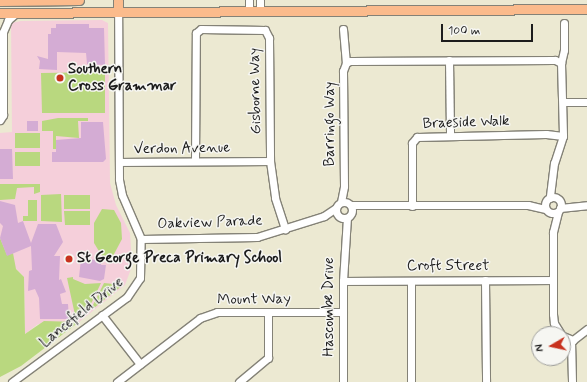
<!DOCTYPE html>
<style>
body{margin:0}
#map{position:relative;width:587px;height:382px;overflow:hidden;background:#ece9d2;font-family:Mynerve,sans-serif}
div>[style]{position:absolute}
.built>*{inset:0;background:#f5cfda}
.green>*{inset:0;background:#b9d87f}
.building>*{inset:0;background:#d4acd4}
.roads{filter:drop-shadow(1px 0 #848277) drop-shadow(-1px 0 #848277) drop-shadow(0 1px #848277) drop-shadow(0 -1px #848277)}
.minor>*{height:7px;margin:-3.5px;padding:0 3.5px;transform-origin:3.5px;border-radius:3.5px;background:#fff}
.minor>.ring{margin:-3.5px;padding:0;box-sizing:content-box;background:none;border:7px solid #fff;border-radius:50%}
.major>*{height:9px;margin:-4.5px;padding:0 4.5px;transform-origin:4.5px;border-radius:4.5px;background:#fbbb8c}
.dots>*{width:11px;height:11px;translate:-50% -50%;box-sizing:border-box;border:2px solid #f6f6f2;border-radius:50%}
span{translate:-50% -50%;white-space:nowrap;text-align:center;line-height:1.15;-webkit-text-stroke:3px #f6f6f2;paint-order:stroke}
.poi-label{font-size:15px;color:#1c1c1c;font-weight:700}
.left{translate:0 -50%;text-align:left}
.street-label{font-size:15px;color:#1c1c1c}
.north{position:absolute;left:531px;top:326px;width:40px;height:40px;box-sizing:border-box;background:#f6f6f2;border:1px solid #9f9f9c;border-radius:50%;rotate:261deg;font-size:11px;font-weight:700;line-height:16px;text-align:center;color:#1c1c1c}
.north::after{content:'';display:block;margin:auto;width:14px;height:18px;background:#c8321e;clip-path:polygon(50% 0,100% 100%,50% 72%,0 100%)}
.scale{position:absolute;left:441px;top:24px;width:92px;height:18px;box-sizing:border-box;border:2px solid #1c1c1c;border-top:0;padding-left:5px;font-size:12px;line-height:14px;white-space:nowrap;color:#1c1c1c;-webkit-text-stroke:3px #f6f6f2;paint-order:stroke}
</style>
<div id="map">
<div class="built">
<div style="clip-path:polygon(21px 21px,102px 20px,108px 23px,110px 183px,116px 205px,130px 233px,132px 266px,125px 285px,79px 322px,38px 324px,25px 334px,24px 277px,0 252px,0 133px,12px 132px,11px 23px)"></div>
</div>
<div class="green">
<div style="clip-path:polygon(105px 72px,105px 113px,42px 113px,41px 73px)"></div>
<div style="clip-path:polygon(58px 118px,88px 118px,88px 121px,78px 121px,79px 138px,56px 136px,56px 149px,53px 149px,53px 131px,42px 131px,42px 121px)"></div>
<div style="clip-path:polygon(15px 133px,40px 133px,40px 148px,15px 148px)"></div>
<div style="clip-path:polygon(15px 152px,40px 152px,40px 166px,15px 166px)"></div>
<div style="clip-path:polygon(0 184px,40px 184px,40px 192px,34px 194px,34px 187px,17px 188px,15px 199px,0 200px)"></div>
<div style="clip-path:polygon(61px 194px,62px 222px,41px 221px,41px 195px)"></div>
<div style="clip-path:polygon(64px 195px,90px 195px,90px 209px,64px 209px)"></div>
<div style="clip-path:polygon(28px 200px,37px 200px,37px 221px,23px 221px,23px 216px,28px 216px)"></div>
<div style="clip-path:polygon(102px 209px,114px 210px,121px 223px,122px 239px,113px 256px,102px 256px,94px 243px,94px 223px)"></div>
<div style="clip-path:polygon(64px 211px,90px 211px,90px 225px,65px 225px)"></div>
<div style="clip-path:polygon(0 238px,7px 255px,13px 253px,16px 269px,24px 277px,25px 334px,44px 321px,79px 322px,21px 366px,0 377px)"></div>
<div style="clip-path:polygon(73px 277px,73px 279px,85px 284px,101px 283px,89px 308px,75px 315px,67px 278px)"></div>
<div style="clip-path:polygon(104px 283px,123px 285px,94px 308px,92px 307px)"></div>
</div>
<div class="building">
<div style="clip-path:polygon(56px 24px,89px 24px,89px 28px,104px 28px,105px 65px,87px 64px,86px 53px,57px 52px,57px 70px,39px 69px,40px 61px,37px 56px,48px 59px,48px 34px,51px 34px,51px 28px,56px 28px)"></div>
<div style="clip-path:polygon(27px 121px,38px 121px,38px 131px,27px 131px)"></div>
<div style="clip-path:polygon(81px 122px,103px 122px,106px 159px,103px 162px,52px 162px,52px 152px,56px 152px,56px 140px,81px 138px)"></div>
<div style="clip-path:polygon(0 149px,12px 149px,13px 179px,0 179px)"></div>
<div style="clip-path:polygon(0 201px,15px 205px,18px 223px,23px 221px,31px 243px,38px 224px,56px 224px,63px 242px,54px 256px,60px 256px,59px 280px,61px 279px,66px 292px,60px 294px,62px 304px,68px 304px,69px 319px,40px 319px,39px 298px,35px 289px,28px 291px,29px 271px,32px 270px,31px 246px,7px 256px,0 238px,3px 226px,0 223px)"></div>
<div style="clip-path:polygon(81px 259px,102px 260px,101px 265px,106px 265px,104px 279px,100px 281px,79px 277px)"></div>
</div>
<div class="roads">
<div class="minor">
<div style="left:249px;top:0;width:11px;rotate:90deg"></div>
<div style="left:260px;top:0;width:11px;rotate:90deg"></div>
<div style="left:343px;top:29px;width:34px;rotate:85deg"></div>
<div style="left:449px;top:60px;width:75px;rotate:89.2deg"></div>
<div style="left:561px;top:63px;width:13px;rotate:-77deg"></div>
<div style="left:564px;top:50px;width:27px;rotate:-90deg"></div>
<div style="left:563px;top:102px;width:24px"></div>
<div style="left:0;top:120px;width:6px;rotate:-59deg"></div>
<div style="left:3px;top:115px;width:83px;rotate:-90deg"></div>
<div style="left:3px;top:32px;width:13px;rotate:-67deg"></div>
<div style="left:8px;top:20px;width:11px;rotate:-41deg"></div>
<div style="left:195px;top:161px;width:128px;rotate:-89.6deg"></div>
<div style="left:196px;top:33px;width:6px;rotate:-39deg"></div>
<div style="left:201px;top:29px;width:64px;rotate:0.9deg"></div>
<div style="left:265px;top:30px;width:9px;rotate:63deg"></div>
<div style="left:269px;top:38px;width:123px;rotate:89.5deg"></div>
<div style="left:270px;top:161px;width:37px;rotate:82deg"></div>
<div style="left:275px;top:198px;width:33px;rotate:72deg"></div>
<div style="left:119px;top:162px;width:151px;rotate:-0.4deg"></div>
<div class="ring" style="left:545px;top:197px;width:9px;height:9px"></div>
<div class="ring" style="left:336px;top:202px;width:9px;height:9px"></div>
<div style="left:341px;top:202px;width:16px;rotate:-79deg"></div>
<div style="left:344px;top:186px;width:115px;rotate:-90.5deg"></div>
<div style="left:343px;top:71px;width:9px;rotate:-69deg"></div>
<div style="left:346px;top:63px;width:4px;rotate:-27deg"></div>
<div style="left:350px;top:61px;width:205px;rotate:-0.3deg"></div>
<div style="left:555px;top:60px;width:7px;rotate:27deg"></div>
<div style="left:561px;top:63px;width:73px;rotate:88.4deg"></div>
<div style="left:563px;top:136px;width:28px;rotate:108deg"></div>
<div style="left:554px;top:163px;width:35px;rotate:97deg"></div>
<div style="left:351px;top:205px;width:177px"></div>
<div style="left:528px;top:205px;width:18px;rotate:13deg"></div>
<div style="left:412px;top:206px;width:63px;rotate:-90deg"></div>
<div style="left:412px;top:143px;width:8px;rotate:-50deg"></div>
<div style="left:417px;top:137px;width:129px;rotate:-1.3deg"></div>
<div style="left:546px;top:134px;width:17px;rotate:7deg"></div>
<div style="left:560px;top:208px;width:27px;rotate:-6deg"></div>
<div style="left:558px;top:212px;width:21px;rotate:104deg"></div>
<div style="left:553px;top:232px;width:82px;rotate:90deg"></div>
<div style="left:553px;top:314px;width:9px;rotate:84deg"></div>
<div style="left:554px;top:323px;width:13px;rotate:58deg"></div>
<div style="left:141px;top:239px;width:116px;rotate:-1deg"></div>
<div style="left:257px;top:237px;width:70px;rotate:-17.4deg"></div>
<div style="left:324px;top:216px;width:14px;rotate:-34deg"></div>
<div style="left:485px;top:280px;width:102px;rotate:89.4deg"></div>
<div style="left:343px;top:281px;width:210px;rotate:-0.3deg"></div>
<div style="left:411px;top:281px;width:101px;rotate:90deg"></div>
<div style="left:102px;top:315px;width:62px;rotate:52.2deg"></div>
<div style="left:563px;top:336px;width:11px;rotate:22deg"></div>
<div style="left:573px;top:340px;width:18px;rotate:-38deg"></div>
<div style="left:571px;top:340px;width:42px;rotate:88.6deg"></div>
<div style="left:12px;top:382px;width:143px;rotate:-36.5deg"></div>
<div style="left:127px;top:297px;width:23px;rotate:-56deg"></div>
<div style="left:140px;top:278px;width:39px;rotate:-89deg"></div>
<div style="left:141px;top:239px;width:48px;rotate:-113.4deg"></div>
<div style="left:122px;top:195px;width:16px;rotate:-101deg"></div>
<div style="left:119px;top:179px;width:167px;rotate:-90.3deg"></div>
<div style="left:117px;top:382px;width:105px;rotate:-37.6deg"></div>
<div style="left:200px;top:318px;width:18px;rotate:-19deg"></div>
<div style="left:217px;top:312px;width:126px"></div>
<div style="left:239px;top:382px;width:38px;rotate:-40deg"></div>
<div style="left:268px;top:358px;width:46px;rotate:-90deg"></div>
<div style="left:343px;top:382px;width:101px;rotate:-90deg"></div>
<div style="left:343px;top:281px;width:63px;rotate:-86.4deg"></div>
</div>
<div class="major">
<div style="left:118px;top:0;width:12px;rotate:90deg"></div>
<div style="left:0;top:1px;width:79px;rotate:-0.7deg"></div>
<div style="left:0;top:13px;width:587px;rotate:-0.39deg"></div>
</div>
</div>
<div class="dots">
<div style="left:60px;top:78px;background:#c8321e"></div>
<div style="left:69px;top:259px;background:#c8321e"></div>
</div>
<div class="poi-label">
<span class="left" style="left:68px;top:78px">Southern<br>Cross Grammar</span>
<span class="left" style="left:77px;top:259px">St George Preca Primary School</span>
</div>
<div class="street-label">
<span style="left:256px;top:91px;rotate:-91deg">Gisborne Way</span>
<span style="left:466px;top:123px;rotate:-2deg">Braeside Walk</span>
<span style="left:331px;top:124px;rotate:-90deg">Barringo Way</span>
<span style="left:182px;top:149px;rotate:-1deg">Verdon Avenue</span>
<span style="left:210px;top:223px;rotate:-2deg">Oakview Parade</span>
<span style="left:448px;top:267px">Croft Street</span>
<span style="left:254px;top:300px;rotate:-1deg">Mount Way</span>
<span style="left:330px;top:307px;rotate:-90deg">Hascombe Drive</span>
<span style="left:82px;top:313px;rotate:-39deg">Lancefield Drive</span>
</div>
<div class="north">N</div>
<div class="scale">100 m</div>
</div>
